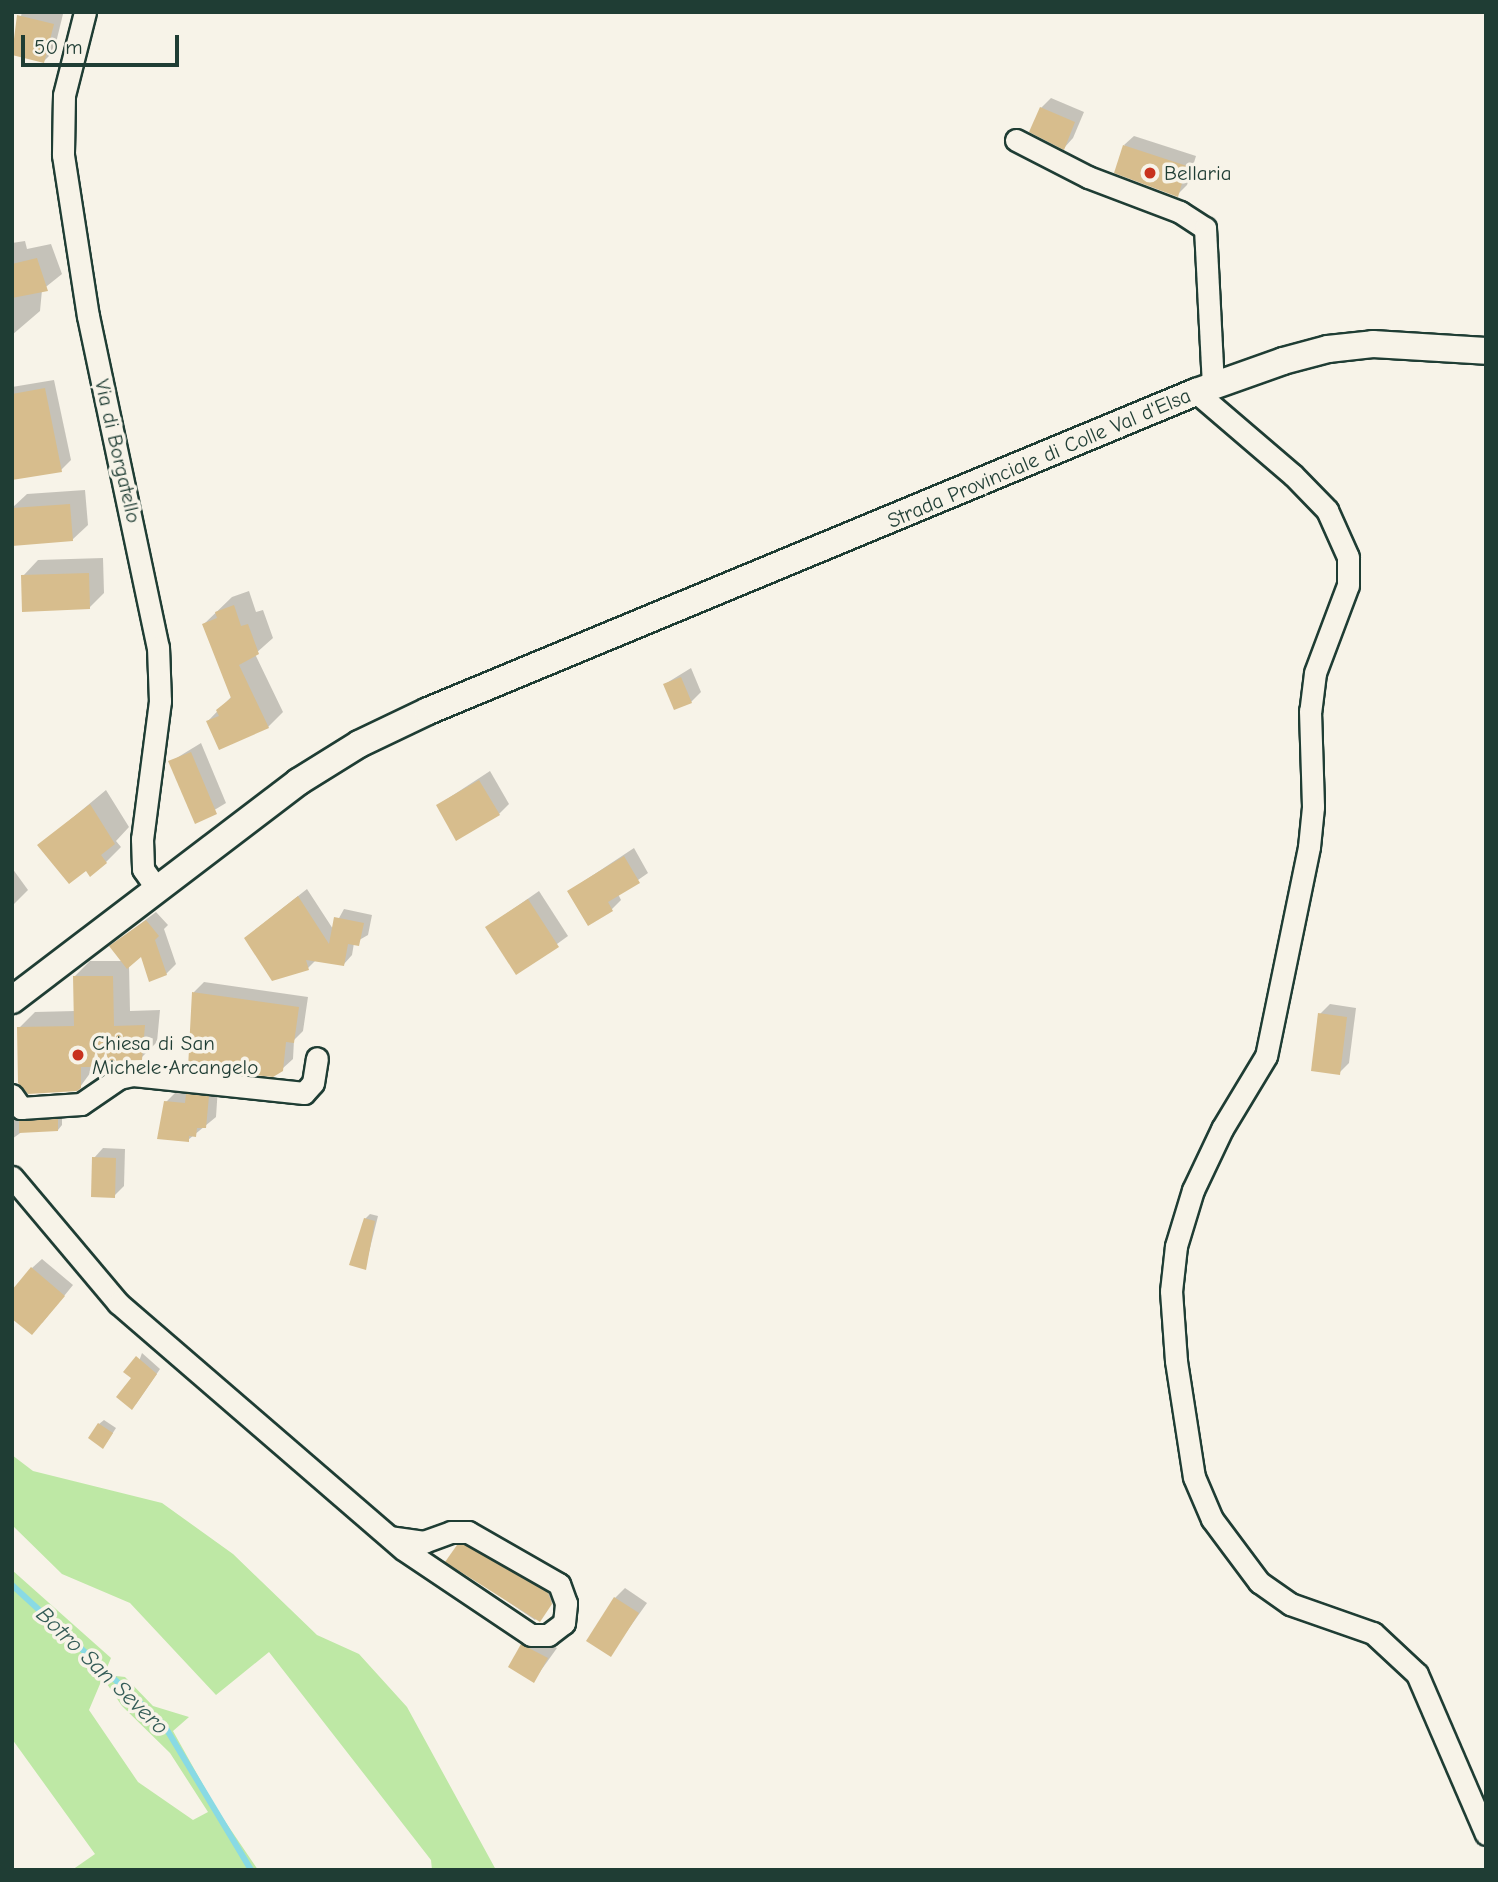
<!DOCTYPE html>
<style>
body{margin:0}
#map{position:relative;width:1498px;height:1882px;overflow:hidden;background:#f7f3e8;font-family:"Comic Neue",sans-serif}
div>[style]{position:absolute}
.green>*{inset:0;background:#bee8a5}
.shadow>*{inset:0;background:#0003}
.stream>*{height:6px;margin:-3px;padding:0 3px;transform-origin:3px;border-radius:3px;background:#89dae4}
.building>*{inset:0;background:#d7bd8d}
.roads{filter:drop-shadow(2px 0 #1f3d34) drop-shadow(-2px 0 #1f3d34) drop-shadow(0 2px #1f3d34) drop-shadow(0 -2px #1f3d34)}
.minor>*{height:21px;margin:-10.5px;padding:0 10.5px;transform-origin:10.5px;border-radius:10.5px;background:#f7f3e8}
.major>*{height:26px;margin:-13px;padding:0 13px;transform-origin:13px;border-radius:13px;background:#f7f3e8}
.dots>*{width:19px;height:19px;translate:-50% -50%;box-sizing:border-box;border:4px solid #f7f3e8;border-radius:50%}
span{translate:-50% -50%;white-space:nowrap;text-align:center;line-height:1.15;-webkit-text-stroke:7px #f7f3e8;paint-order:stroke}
.poi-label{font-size:21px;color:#1f3d34}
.left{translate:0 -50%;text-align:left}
.street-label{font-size:21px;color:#1f3d34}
.water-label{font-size:23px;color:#345c57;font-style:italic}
.frame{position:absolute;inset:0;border:14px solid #1f3d34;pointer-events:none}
.scale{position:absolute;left:21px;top:35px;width:158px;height:32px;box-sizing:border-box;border:4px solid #1f3d34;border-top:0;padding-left:9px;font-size:21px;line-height:24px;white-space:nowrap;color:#1f3d34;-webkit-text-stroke:5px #f7f3e8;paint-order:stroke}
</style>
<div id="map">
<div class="green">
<div style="clip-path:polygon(12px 1455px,33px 1471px,162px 1503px,233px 1554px,317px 1635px,359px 1654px,407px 1707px,496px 1870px,432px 1870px,431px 1860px,269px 1652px,216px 1695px,130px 1603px,62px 1574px,12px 1525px)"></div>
<div style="clip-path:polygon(12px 1570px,111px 1658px,89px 1710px,138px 1782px,193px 1820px,208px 1812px,170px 1753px,122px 1706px,107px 1684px,116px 1676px,125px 1677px,153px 1706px,189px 1717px,173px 1731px,216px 1808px,258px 1870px,72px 1870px,95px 1854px,12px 1739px)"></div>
</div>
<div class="shadow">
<div style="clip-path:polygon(22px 12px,63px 14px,54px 51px,44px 61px,12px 53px)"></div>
<div style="clip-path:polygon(1051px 98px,1084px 112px,1073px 138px,1064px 148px,1041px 108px)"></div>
<div style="clip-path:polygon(1134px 136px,1196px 156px,1187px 185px,1177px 195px,1124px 145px)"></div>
<div style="clip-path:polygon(25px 241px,27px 249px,51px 244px,62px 274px,42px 290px,40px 311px,12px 335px,12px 243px)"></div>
<div style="clip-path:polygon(54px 380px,71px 460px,61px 470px,12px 479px,12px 387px)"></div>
<div style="clip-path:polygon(85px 490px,88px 525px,72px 540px,12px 508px,27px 494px)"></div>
<div style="clip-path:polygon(103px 558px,104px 593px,89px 608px,23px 576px,38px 560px)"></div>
<div style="clip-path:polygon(249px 591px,256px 612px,263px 610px,273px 638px,255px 654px,283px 712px,268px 727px,208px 721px,232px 696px,204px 624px,232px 597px)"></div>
<div style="clip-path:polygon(691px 668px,701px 692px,691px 702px,665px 684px)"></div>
<div style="clip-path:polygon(201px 743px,226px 803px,196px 821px,170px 762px)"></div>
<div style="clip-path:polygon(490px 771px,509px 804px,499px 814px,438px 805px)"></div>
<div style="clip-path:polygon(106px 790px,129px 827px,116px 841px,121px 847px,106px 862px,86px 868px,40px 845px)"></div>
<div style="clip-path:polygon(634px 848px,648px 873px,618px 894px,621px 900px,612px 909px,589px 923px,569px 891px)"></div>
<div style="clip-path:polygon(12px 868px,28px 890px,12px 906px)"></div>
<div style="clip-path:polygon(307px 889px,333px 929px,344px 909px,372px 915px,368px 935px,354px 943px,352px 955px,344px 964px,316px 960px,308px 968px,255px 930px)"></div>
<div style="clip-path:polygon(539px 891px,568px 936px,517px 973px,487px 927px)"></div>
<div style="clip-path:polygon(156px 912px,168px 925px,164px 929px,176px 964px,166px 974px,142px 954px,129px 965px,130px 1011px,160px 1010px,157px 1042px,141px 1058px,109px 1059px,96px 1065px,80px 1087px,19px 1028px,35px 1012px,75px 1011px,74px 977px,90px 961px,122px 961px,111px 946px)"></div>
<div style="clip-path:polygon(204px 982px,308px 997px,303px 1031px,294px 1040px,293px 1059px,282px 1069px,190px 1066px,194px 992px)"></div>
<div style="clip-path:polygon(1330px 1004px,1356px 1008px,1349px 1063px,1339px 1073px,1320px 1014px)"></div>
<div style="clip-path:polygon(197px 1085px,218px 1087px,216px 1117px,188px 1140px,166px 1102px,176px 1092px,188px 1093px)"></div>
<div style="clip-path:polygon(12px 1094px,62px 1115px,62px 1125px,58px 1130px,23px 1131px,12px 1139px)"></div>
<div style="clip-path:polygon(103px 1148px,125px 1149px,124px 1186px,114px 1196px,94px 1158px)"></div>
<div style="clip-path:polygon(370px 1214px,378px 1216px,365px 1268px,365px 1219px)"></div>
<div style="clip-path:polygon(42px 1259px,73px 1285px,42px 1323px,32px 1268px)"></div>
<div style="clip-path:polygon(142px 1353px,160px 1369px,136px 1404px,133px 1378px)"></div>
<div style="clip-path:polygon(104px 1420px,116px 1428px,107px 1442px,99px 1424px)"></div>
<div style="clip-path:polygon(474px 1531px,566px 1587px,535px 1620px,448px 1561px)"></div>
<div style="clip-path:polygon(625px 1588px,647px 1603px,610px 1655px,615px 1598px)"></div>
<div style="clip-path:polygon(532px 1635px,557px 1648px,534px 1680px,522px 1645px)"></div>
</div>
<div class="stream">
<div style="left:12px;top:1585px;width:207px;rotate:42.6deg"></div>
<div style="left:164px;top:1725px;width:169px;rotate:59deg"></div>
</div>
<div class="building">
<div style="clip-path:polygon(17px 15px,54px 24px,44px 63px,12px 55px)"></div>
<div style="clip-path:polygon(1040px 107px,1075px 122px,1064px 150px,1029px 132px)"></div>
<div style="clip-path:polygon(1123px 145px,1187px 166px,1178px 197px,1114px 173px)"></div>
<div style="clip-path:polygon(37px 258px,48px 291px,12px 298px,12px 264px)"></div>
<div style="clip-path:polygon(45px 388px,62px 472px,12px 480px,12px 394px)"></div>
<div style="clip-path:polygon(70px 504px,73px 541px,12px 546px,12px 508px)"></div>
<div style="clip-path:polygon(89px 573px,90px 609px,22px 612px,21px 575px)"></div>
<div style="clip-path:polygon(234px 605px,241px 626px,248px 624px,259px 654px,239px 665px,269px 728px,219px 750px,206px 721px,219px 716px,216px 710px,231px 698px,202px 624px,217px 618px,215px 612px)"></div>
<div style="clip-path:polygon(681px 677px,692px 703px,674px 710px,663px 684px)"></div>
<div style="clip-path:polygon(191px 752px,217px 814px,195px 824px,168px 761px)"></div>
<div style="clip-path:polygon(479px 780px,500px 815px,456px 841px,436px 805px)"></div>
<div style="clip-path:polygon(90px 804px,115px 844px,101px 855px,107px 863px,90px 877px,86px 871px,69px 884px,37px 845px)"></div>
<div style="clip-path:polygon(624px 856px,640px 883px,608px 902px,613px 911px,588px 926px,567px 891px)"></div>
<div style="clip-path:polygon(298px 896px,329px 944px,334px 917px,364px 923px,359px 946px,348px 944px,344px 966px,306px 960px,309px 970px,272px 981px,244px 938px)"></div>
<div style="clip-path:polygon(528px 899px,559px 947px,516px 975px,485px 927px)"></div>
<div style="clip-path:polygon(146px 920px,159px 936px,155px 940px,167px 975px,149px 982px,141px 957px,127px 969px,109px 946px)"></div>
<div style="clip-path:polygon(73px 976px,113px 976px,114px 1026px,145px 1025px,142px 1060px,103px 1061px,103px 1067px,81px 1067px,81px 1088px,77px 1091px,28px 1094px,18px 1083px,17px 1027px,74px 1026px)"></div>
<div style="clip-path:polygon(192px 992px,299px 1007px,294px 1043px,286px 1042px,283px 1071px,273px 1077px,188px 1068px)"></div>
<div style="clip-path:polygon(1318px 1013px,1347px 1017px,1340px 1075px,1311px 1071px)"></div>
<div style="clip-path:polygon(186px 1094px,209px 1096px,206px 1128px,197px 1128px,196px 1137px,189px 1136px,189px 1142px,157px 1139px,164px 1101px,185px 1103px)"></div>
<div style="clip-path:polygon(58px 1119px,58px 1131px,19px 1133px,19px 1121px)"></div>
<div style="clip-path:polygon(92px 1157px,116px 1158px,115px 1198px,91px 1197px)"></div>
<div style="clip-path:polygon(364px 1218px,375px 1221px,366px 1270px,349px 1265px)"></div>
<div style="clip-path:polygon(31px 1267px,65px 1296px,32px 1335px,12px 1319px,12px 1290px)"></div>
<div style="clip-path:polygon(136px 1356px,157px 1374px,132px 1410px,116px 1397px,131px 1378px,123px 1372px)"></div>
<div style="clip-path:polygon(98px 1423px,113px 1433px,103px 1449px,88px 1438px)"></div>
<div style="clip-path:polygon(457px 1545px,465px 1545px,548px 1593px,552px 1604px,540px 1622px,445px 1562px)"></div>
<div style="clip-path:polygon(614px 1597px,639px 1613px,611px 1657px,586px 1641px)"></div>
<div style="clip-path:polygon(521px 1644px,548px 1658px,534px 1683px,508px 1667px)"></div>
</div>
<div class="roads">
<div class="minor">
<div style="left:85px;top:12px;width:86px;rotate:104.2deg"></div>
<div style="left:64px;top:95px;width:60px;rotate:91deg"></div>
<div style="left:63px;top:155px;width:163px;rotate:81.2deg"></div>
<div style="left:88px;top:316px;width:338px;rotate:78.1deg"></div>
<div style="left:158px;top:647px;width:54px;rotate:87.9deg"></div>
<div style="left:160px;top:701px;width:139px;rotate:97.4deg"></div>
<div style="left:142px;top:839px;width:30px;rotate:88deg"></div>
<div style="left:143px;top:869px;width:24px;rotate:55deg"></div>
<div style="left:1016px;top:140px;width:81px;rotate:27.2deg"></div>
<div style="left:1088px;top:177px;width:98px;rotate:20.8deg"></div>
<div style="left:1180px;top:212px;width:30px;rotate:33deg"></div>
<div style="left:1205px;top:228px;width:158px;rotate:87.1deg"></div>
<div style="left:1196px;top:392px;width:128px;rotate:40.6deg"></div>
<div style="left:1293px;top:475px;width:49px;rotate:45.8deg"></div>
<div style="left:1327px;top:510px;width:51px;rotate:65.9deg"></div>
<div style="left:1348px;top:557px;width:28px;rotate:90deg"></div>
<div style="left:1348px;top:585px;width:94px;rotate:110.6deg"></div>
<div style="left:1315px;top:673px;width:38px;rotate:97deg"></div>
<div style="left:1310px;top:711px;width:96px;rotate:88.2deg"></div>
<div style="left:1313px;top:807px;width:40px;rotate:95.7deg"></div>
<div style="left:1309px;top:847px;width:213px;rotate:101.6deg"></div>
<div style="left:1266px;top:1056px;width:85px;rotate:121.1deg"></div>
<div style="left:1222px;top:1129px;width:68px;rotate:115.4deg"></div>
<div style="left:1193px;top:1190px;width:59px;rotate:106.9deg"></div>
<div style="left:1176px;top:1246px;width:45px;rotate:96.3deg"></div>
<div style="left:1171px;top:1291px;width:70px;rotate:85.9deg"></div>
<div style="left:1176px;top:1361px;width:117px;rotate:81.2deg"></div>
<div style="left:1194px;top:1477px;width:46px;rotate:66.8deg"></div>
<div style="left:1212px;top:1519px;width:79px;rotate:53.3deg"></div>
<div style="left:1259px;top:1582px;width:38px;rotate:35deg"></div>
<div style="left:1290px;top:1604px;width:88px;rotate:19.3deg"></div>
<div style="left:1373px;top:1633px;width:60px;rotate:43deg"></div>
<div style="left:1417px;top:1674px;width:174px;rotate:66.7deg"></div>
<div style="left:12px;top:1095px;width:16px;rotate:55deg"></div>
<div style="left:21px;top:1108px;width:60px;rotate:-3.8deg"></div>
<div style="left:81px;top:1104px;width:46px;rotate:-34.4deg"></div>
<div style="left:119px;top:1078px;width:14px;rotate:-12deg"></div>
<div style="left:133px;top:1075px;width:172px;rotate:6deg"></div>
<div style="left:304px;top:1093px;width:13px;rotate:-48deg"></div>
<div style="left:313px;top:1083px;width:25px;rotate:-81deg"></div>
<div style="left:12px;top:1177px;width:165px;rotate:49.9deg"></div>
<div style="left:118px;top:1303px;width:376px;rotate:40.8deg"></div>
<div style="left:403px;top:1549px;width:154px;rotate:33.9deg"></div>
<div style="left:531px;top:1635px;width:17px"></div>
<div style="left:548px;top:1635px;width:20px;rotate:-37deg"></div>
<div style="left:564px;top:1623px;width:20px;rotate:-84deg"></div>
<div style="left:566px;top:1603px;width:20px;rotate:-110deg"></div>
<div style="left:559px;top:1584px;width:105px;rotate:-150.3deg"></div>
<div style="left:468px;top:1532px;width:17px;rotate:180deg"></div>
<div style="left:451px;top:1532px;width:29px;rotate:160deg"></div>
<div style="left:424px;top:1542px;width:34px;rotate:-172deg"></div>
</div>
<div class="major">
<div style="left:12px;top:1000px;width:360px;rotate:-37.3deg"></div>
<div style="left:298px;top:782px;width:72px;rotate:-31.9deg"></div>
<div style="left:359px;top:744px;width:76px;rotate:-25.6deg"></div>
<div style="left:428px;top:711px;width:832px;rotate:-22.56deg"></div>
<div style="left:1196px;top:392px;width:92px;rotate:-19.6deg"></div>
<div style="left:1283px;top:361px;width:47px;rotate:-14.9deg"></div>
<div style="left:1328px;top:349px;width:45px;rotate:-6.3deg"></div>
<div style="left:1373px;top:344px;width:113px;rotate:3.5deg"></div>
</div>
</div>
<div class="dots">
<div style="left:1150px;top:173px;background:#c8321e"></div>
<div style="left:78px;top:1055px;background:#c8321e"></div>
</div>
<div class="poi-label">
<span class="left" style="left:1164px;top:173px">Bellaria</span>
<span class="left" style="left:92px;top:1055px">Chiesa di San<br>Michele Arcangelo</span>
</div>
<div class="street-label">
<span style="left:118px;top:451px;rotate:77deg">Via di Borgatello</span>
<span style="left:1039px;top:458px;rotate:-23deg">Strada Provinciale di Colle Val d'Elsa</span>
</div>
<div class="water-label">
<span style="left:102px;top:1671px;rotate:44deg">Botro San Severo</span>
</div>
<div class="frame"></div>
<div class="scale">50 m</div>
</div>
